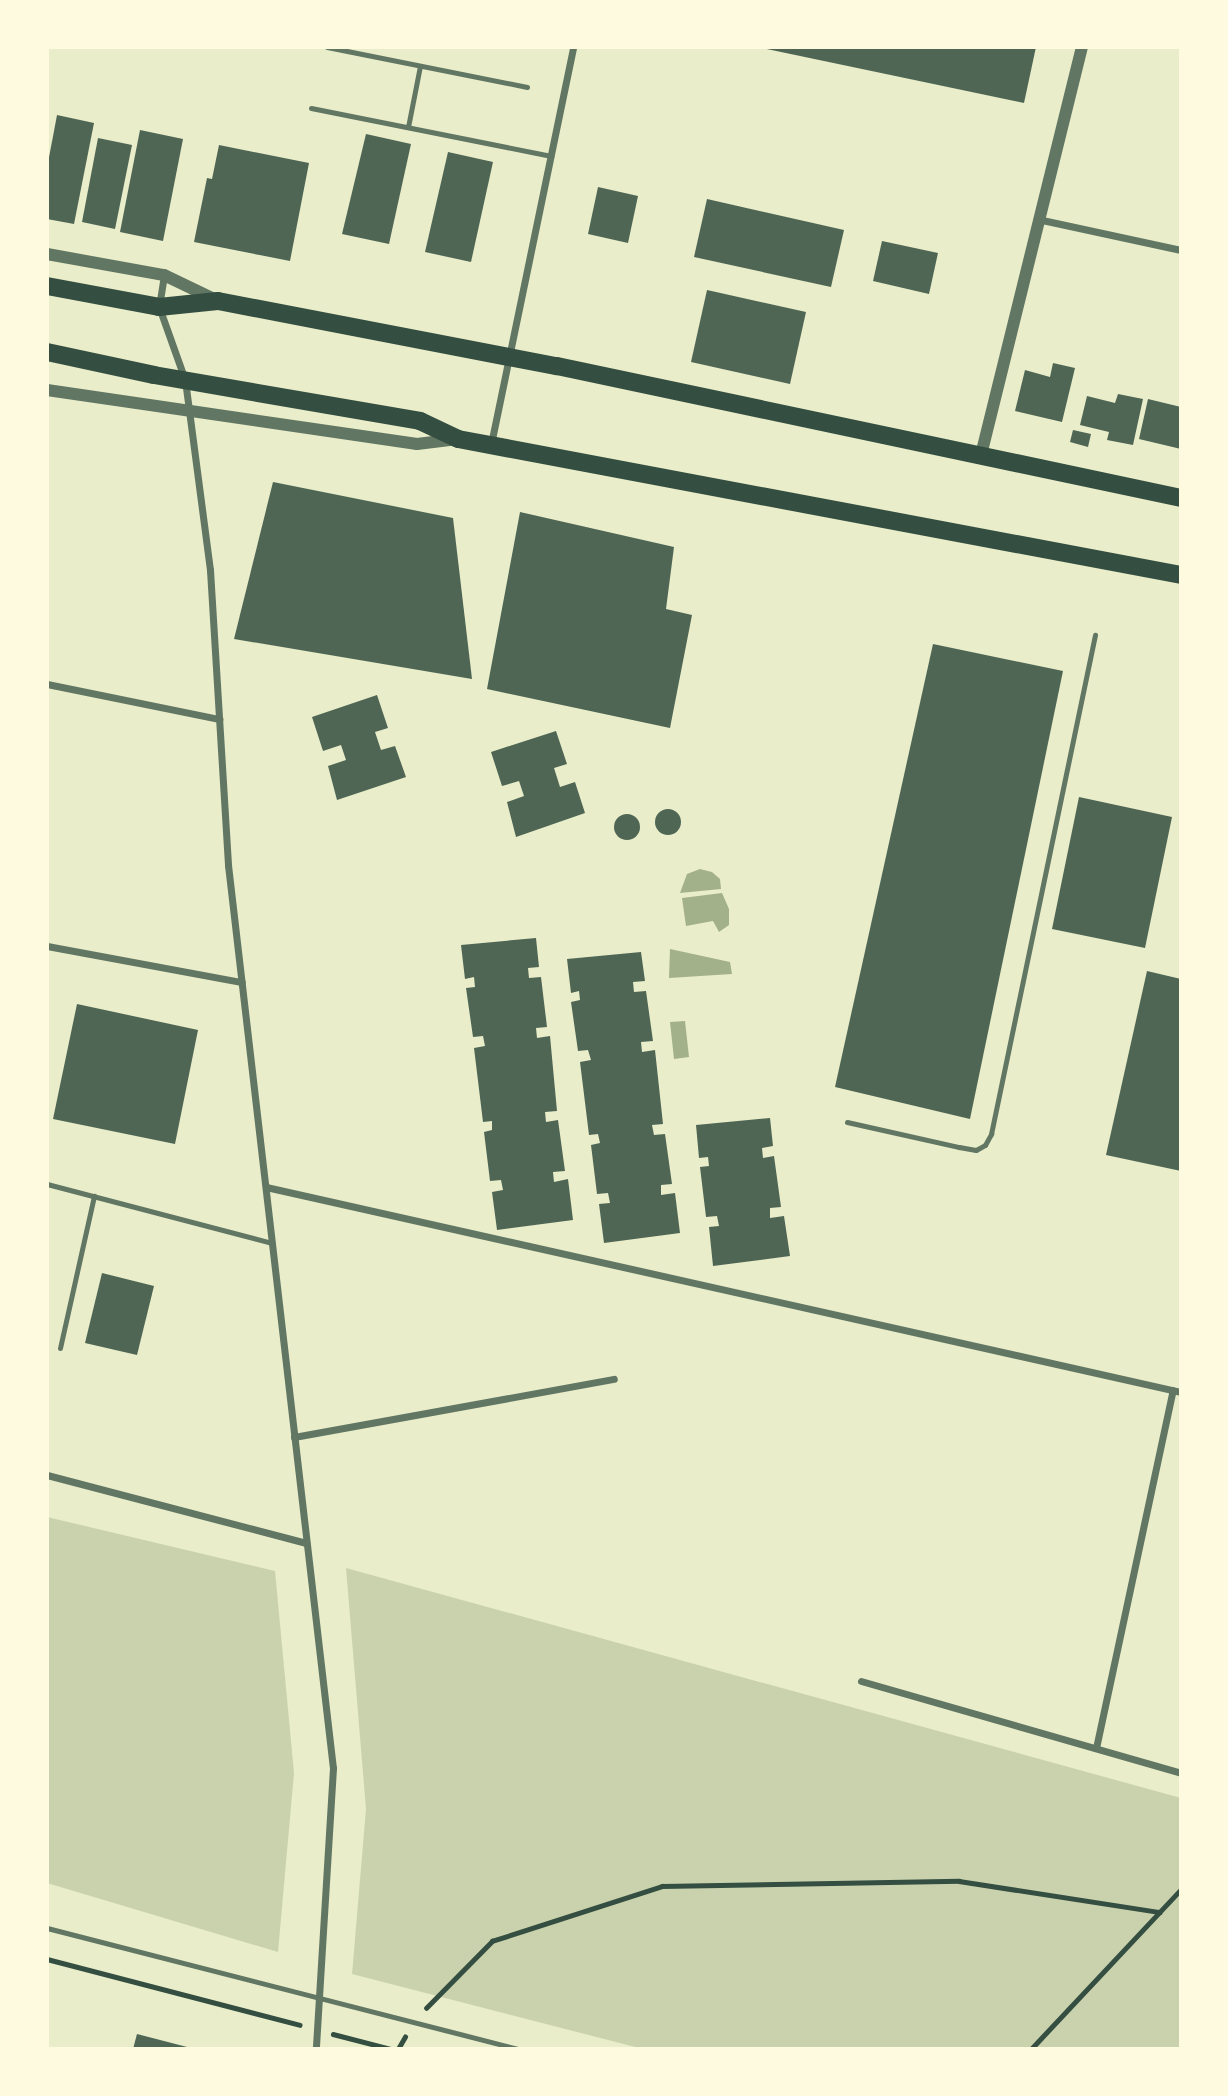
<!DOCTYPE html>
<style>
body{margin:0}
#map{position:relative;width:1228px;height:2096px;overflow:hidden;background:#e9edc9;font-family:"Zilla Slab",serif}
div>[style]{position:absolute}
.green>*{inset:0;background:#cad2ad}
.water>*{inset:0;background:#a3b18a}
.building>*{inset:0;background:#4f6655}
.round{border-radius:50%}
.path>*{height:4.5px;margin:-2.25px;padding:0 2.25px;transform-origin:2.25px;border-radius:2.25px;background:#344e41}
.service>*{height:5px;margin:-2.5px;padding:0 2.5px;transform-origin:2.5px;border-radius:2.5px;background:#617663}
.minor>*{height:7px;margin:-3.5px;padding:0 3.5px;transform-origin:3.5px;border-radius:3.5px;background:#617663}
.tertiary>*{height:12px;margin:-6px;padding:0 6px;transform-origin:6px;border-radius:6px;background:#617663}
.primary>*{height:18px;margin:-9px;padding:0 9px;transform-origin:9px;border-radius:9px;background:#344e41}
span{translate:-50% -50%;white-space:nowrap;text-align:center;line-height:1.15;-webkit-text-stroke:5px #fefae0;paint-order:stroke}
.frame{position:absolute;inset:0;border:49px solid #fefae0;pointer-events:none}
</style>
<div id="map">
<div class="green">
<div style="clip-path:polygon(47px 1517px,275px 1571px,294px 1773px,278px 1952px,47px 1883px)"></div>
<div style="clip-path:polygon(346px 1568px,1181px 1798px,1181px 2049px,643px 2049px,352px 1974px,366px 1809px)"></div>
</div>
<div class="water">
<div style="clip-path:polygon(700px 869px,712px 872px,720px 879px,721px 889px,680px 893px,687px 874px)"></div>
<div style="clip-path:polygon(722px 893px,729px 909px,729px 925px,719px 932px,713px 921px,686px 926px,682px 898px)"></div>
<div style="clip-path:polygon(670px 949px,730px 962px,732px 974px,669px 978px)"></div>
<div style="clip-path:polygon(685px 1021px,689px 1057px,674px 1059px,670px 1022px)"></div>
</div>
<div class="building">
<div style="clip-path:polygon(757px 47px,1036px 47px,1024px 103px)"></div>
<div style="clip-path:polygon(57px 115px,94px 123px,74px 224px,47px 219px,47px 168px)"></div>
<div style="clip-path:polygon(140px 130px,183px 139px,163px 241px,120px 232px)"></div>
<div style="clip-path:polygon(366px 134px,411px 144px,389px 244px,342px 234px)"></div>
<div style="clip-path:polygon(98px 138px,132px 145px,115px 229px,82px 222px)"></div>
<div style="clip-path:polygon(219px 145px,309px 163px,290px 261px,194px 242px,207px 178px,212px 179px)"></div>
<div style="clip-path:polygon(448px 152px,493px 162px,471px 262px,425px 252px)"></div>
<div style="clip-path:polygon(598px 187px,638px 196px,628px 243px,588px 234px)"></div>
<div style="clip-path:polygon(707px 199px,844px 230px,831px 287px,694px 257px)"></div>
<div style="clip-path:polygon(882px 241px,938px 253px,929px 294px,873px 281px)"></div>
<div style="clip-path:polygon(707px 290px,806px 312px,790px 384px,691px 362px)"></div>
<div style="clip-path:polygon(1053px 363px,1075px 368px,1062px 422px,1015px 411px,1025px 370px,1050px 377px)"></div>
<div style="clip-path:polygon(1118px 394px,1143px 399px,1133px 445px,1107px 440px,1109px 432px,1080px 425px,1087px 396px,1115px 403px)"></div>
<div style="clip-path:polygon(1148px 399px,1181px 407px,1181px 449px,1139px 439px)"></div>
<div style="clip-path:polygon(1073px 430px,1091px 434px,1088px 447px,1070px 442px)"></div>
<div style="clip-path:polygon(273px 482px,453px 518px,472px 679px,234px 639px)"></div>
<div style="clip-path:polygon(520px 512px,674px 547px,666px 609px,692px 615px,670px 728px,487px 689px)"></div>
<div style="clip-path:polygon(933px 644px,1063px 671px,970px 1119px,835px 1087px)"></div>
<div style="clip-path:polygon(377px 695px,388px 728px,375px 732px,381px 750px,395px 746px,406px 777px,337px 800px,328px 766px,346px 760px,341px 745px,323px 751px,312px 717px)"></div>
<div style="clip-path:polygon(556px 731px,567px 764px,554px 768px,560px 787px,575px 782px,585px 813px,516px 837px,507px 802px,524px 796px,519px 781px,502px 786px,491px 752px)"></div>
<div style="clip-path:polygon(1079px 797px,1172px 817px,1145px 948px,1052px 929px)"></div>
<div class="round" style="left:655px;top:809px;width:26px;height:26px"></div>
<div class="round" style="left:614px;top:814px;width:26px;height:26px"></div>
<div style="clip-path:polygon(536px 938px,539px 967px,528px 968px,529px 978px,541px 977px,547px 1027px,536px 1028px,537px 1038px,550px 1036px,557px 1111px,545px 1112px,546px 1122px,558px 1120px,565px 1171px,553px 1172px,554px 1182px,568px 1179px,573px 1220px,497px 1230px,492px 1192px,503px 1190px,501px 1180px,490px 1181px,484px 1132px,492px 1130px,492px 1121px,483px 1122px,474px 1048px,485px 1046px,483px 1036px,473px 1037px,466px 988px,475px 987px,474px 977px,465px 979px,461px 945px)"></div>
<div style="clip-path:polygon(641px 952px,645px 981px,633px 982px,634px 992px,646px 991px,653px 1041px,641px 1042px,642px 1052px,655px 1050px,663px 1124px,652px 1125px,654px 1135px,665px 1134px,672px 1184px,661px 1185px,661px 1195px,675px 1193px,680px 1233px,604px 1243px,599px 1204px,610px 1203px,608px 1193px,597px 1194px,591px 1145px,600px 1143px,598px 1134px,589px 1135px,580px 1062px,591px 1060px,588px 1050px,578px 1051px,571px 1002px,580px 1000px,579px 991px,571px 993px,567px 959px)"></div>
<div style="clip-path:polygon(1147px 971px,1181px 979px,1181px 1171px,1106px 1155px)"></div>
<div style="clip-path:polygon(77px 1004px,198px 1030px,175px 1144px,53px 1119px)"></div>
<div style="clip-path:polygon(770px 1118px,773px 1146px,762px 1148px,763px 1158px,774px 1156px,781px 1207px,770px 1208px,770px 1218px,784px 1216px,790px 1256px,713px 1266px,709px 1227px,719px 1226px,717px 1216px,706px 1217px,700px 1167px,709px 1166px,708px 1157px,699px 1158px,696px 1125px)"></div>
<div style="clip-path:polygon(102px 1273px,154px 1286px,137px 1355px,85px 1343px)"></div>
<div style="clip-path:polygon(137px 2034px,191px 2048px,191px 2049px,133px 2049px)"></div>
</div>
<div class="path">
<div style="left:47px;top:1959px;width:261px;rotate:14.6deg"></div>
<div style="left:426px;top:2008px;width:94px;rotate:-45.4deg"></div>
<div style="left:492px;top:1941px;width:179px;rotate:-17.9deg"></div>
<div style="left:662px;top:1886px;width:297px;rotate:-1deg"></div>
<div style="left:959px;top:1881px;width:203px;rotate:8.8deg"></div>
<div style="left:333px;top:2034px;width:60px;rotate:14.5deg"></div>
<div style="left:398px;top:2049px;width:14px;rotate:-60deg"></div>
<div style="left:1031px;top:2049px;width:219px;rotate:-46.8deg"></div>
</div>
<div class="service">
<div style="left:327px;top:47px;width:204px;rotate:11.3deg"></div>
<div style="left:311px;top:108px;width:245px;rotate:11.3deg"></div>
<div style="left:408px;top:127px;width:62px;rotate:-78.9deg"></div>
<div style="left:847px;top:1122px;width:115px;rotate:12.6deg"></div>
<div style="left:959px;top:1147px;width:17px;rotate:10deg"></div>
<div style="left:976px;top:1150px;width:10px;rotate:-29deg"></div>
<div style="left:985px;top:1145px;width:13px;rotate:-61deg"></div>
<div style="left:991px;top:1134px;width:510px;rotate:-78.23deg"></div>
<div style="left:47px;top:1184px;width:233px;rotate:14.7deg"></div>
<div style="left:60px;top:1348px;width:156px;rotate:-77.4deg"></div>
<div style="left:47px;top:1928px;width:485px;rotate:14.4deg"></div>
</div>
<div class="minor">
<div style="left:1042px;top:220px;width:142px;rotate:12.2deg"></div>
<div style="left:164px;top:275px;width:32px;rotate:99deg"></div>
<div style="left:159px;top:307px;width:77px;rotate:70.4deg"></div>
<div style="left:185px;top:380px;width:192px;rotate:82.5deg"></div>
<div style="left:210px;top:570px;width:296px;rotate:86.5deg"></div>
<div style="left:228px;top:865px;width:909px;rotate:83.37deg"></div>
<div style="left:333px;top:1768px;width:282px;rotate:93.5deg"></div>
<div style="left:491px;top:444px;width:405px;rotate:-78.3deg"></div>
<div style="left:47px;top:684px;width:176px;rotate:11.5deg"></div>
<div style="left:47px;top:946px;width:198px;rotate:10.5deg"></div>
<div style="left:266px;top:1187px;width:938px;rotate:12.63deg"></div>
<div style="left:294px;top:1437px;width:325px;rotate:-10.3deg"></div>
<div style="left:47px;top:1475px;width:268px;rotate:14.7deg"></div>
<div style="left:861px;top:1681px;width:333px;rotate:16deg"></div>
<div style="left:1096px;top:1748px;width:366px;rotate:-77.9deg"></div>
</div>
<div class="tertiary">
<div style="left:47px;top:254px;width:119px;rotate:10.2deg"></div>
<div style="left:164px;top:275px;width:60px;rotate:25.7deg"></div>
<div style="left:47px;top:390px;width:374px;rotate:8.3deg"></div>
<div style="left:417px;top:444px;width:39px;rotate:-7deg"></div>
<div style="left:981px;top:455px;width:420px;rotate:-76.1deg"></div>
</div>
<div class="primary">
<div style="left:47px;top:286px;width:114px;rotate:10.6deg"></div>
<div style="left:159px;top:307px;width:59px;rotate:-5.8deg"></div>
<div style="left:218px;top:301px;width:345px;rotate:10.9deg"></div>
<div style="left:557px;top:366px;width:638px;rotate:11.94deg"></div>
<div style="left:47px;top:352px;width:109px;rotate:12.1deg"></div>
<div style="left:154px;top:375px;width:270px;rotate:9.8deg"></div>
<div style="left:420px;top:421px;width:42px;rotate:25.3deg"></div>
<div style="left:458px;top:439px;width:736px;rotate:10.65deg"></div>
</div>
<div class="frame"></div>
</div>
